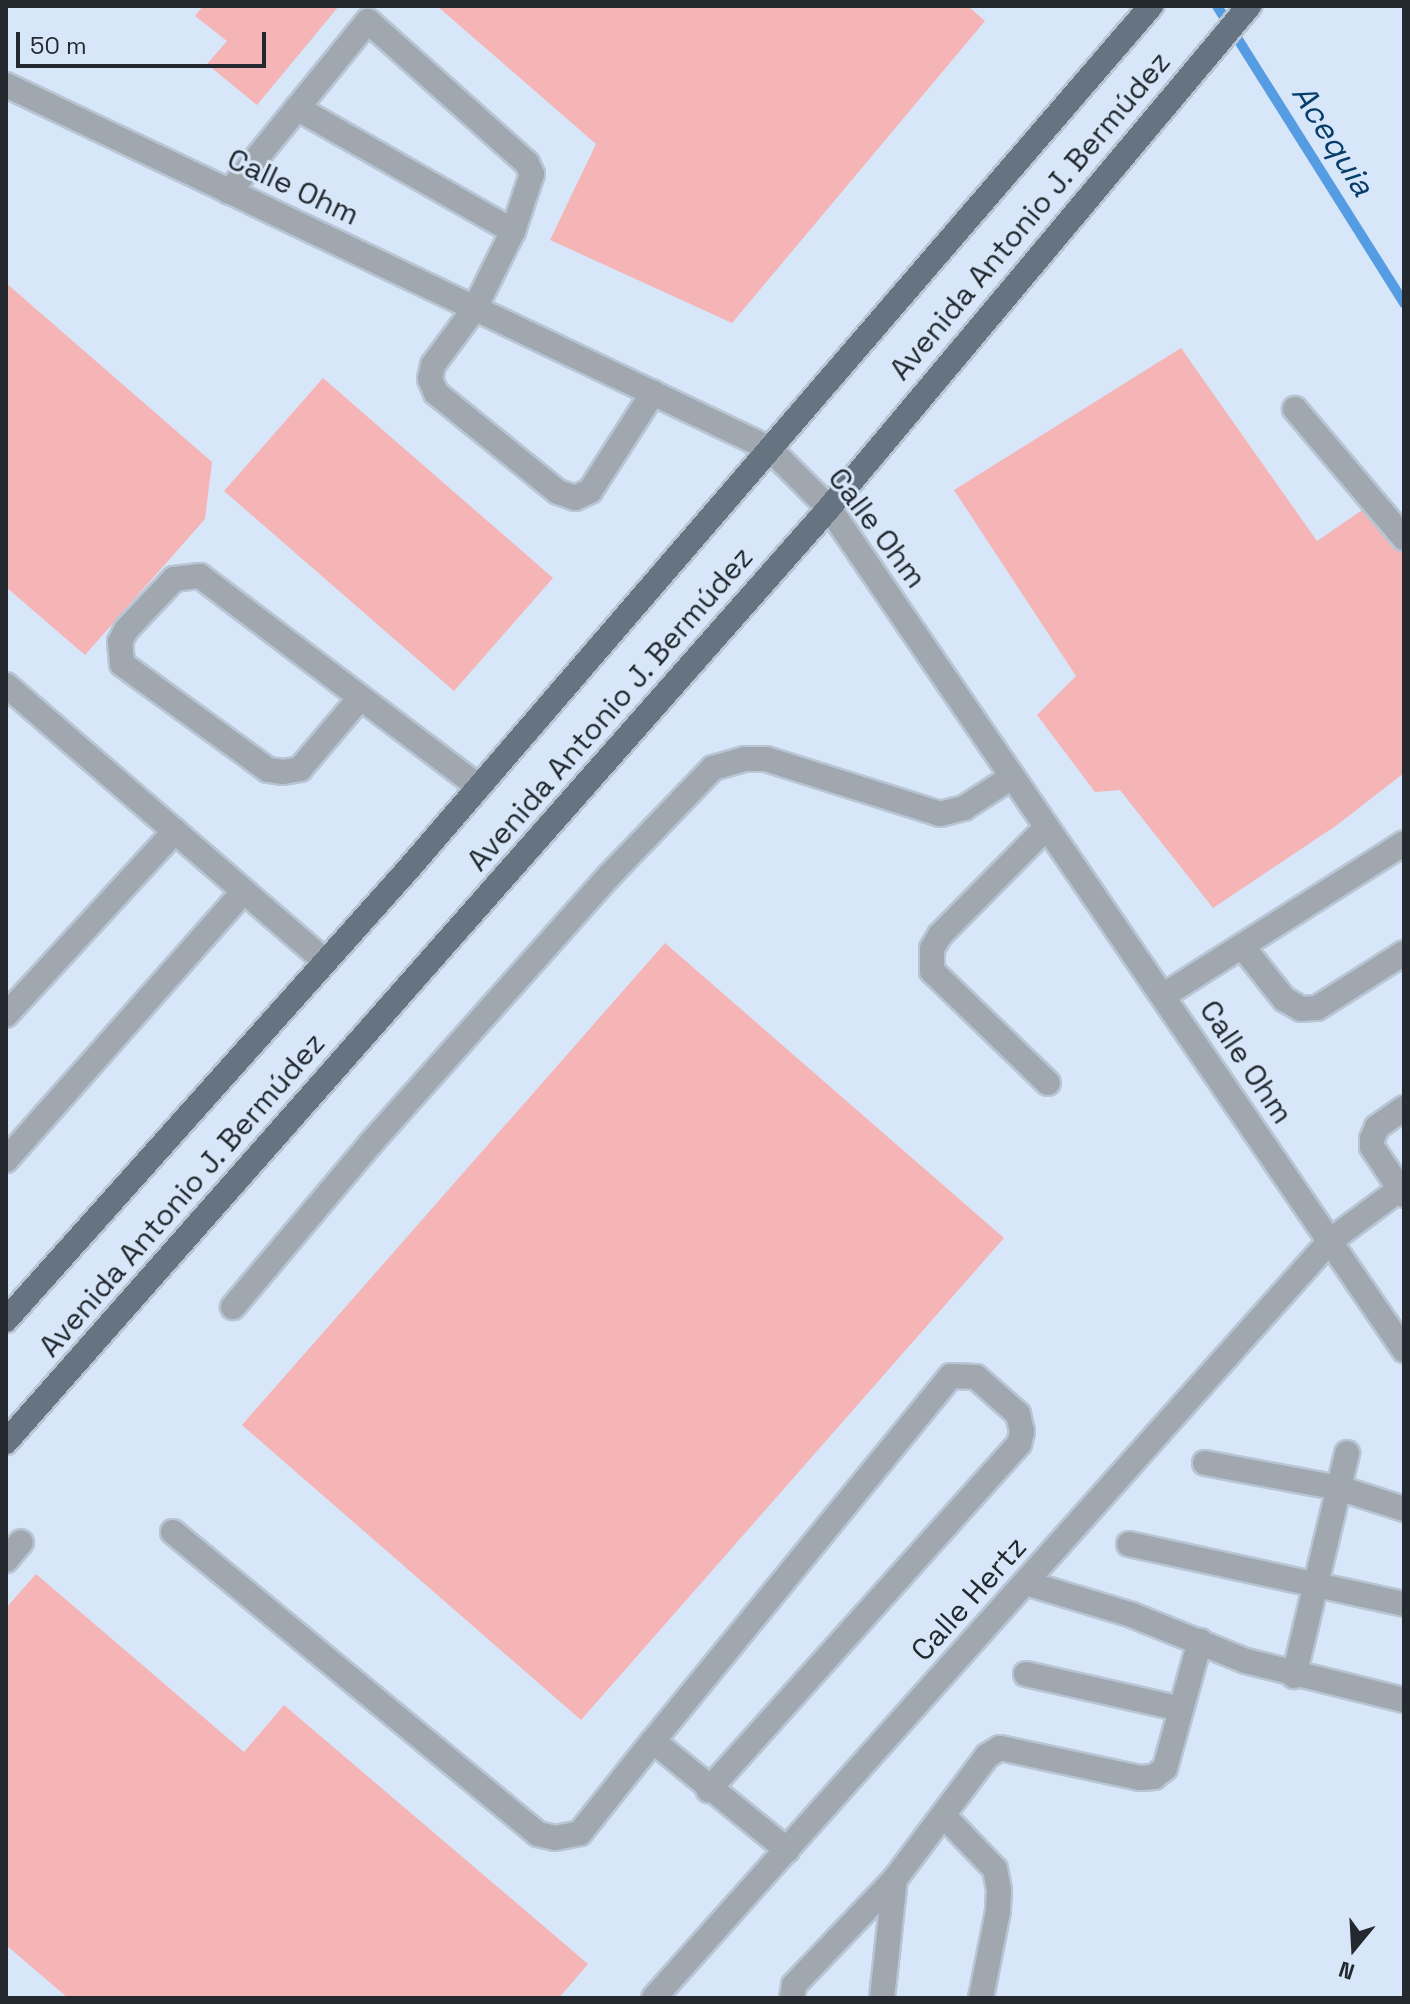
<!DOCTYPE html>
<meta charset="utf-8">
<style>
body{margin:0}
#map{position:relative;width:1410px;height:2004px;overflow:hidden;background:#d7e7f9;font-family:"Space Grotesk",sans-serif}
div>[style]{position:absolute}
.stream>*{height:10px;margin:-5px;padding:0 5px;transform-origin:5px;border-radius:5px;background:#559ce2}
.building>*{inset:0;background:#f5b4b5}
.roads{filter:drop-shadow(2px 0 #b7c5d5) drop-shadow(-2px 0 #b7c5d5) drop-shadow(0 2px #b7c5d5) drop-shadow(0 -2px #b7c5d5)}
.minor>*{height:24px;margin:-12px;padding:0 12px;transform-origin:12px;border-radius:12px;background:#a0a7ae}
.major>*{height:24px;margin:-12px;padding:0 12px;transform-origin:12px;border-radius:12px;background:#667380}
span{translate:-50% -50%;white-space:nowrap;text-align:center;line-height:1.15;-webkit-text-stroke:6px #d7e7f9;paint-order:stroke}
.street-label{font-size:30px;color:#23292f}
.water-label{font-size:32px;color:#063d6a;font-style:italic}
.frame{position:absolute;inset:0;border:8px solid #23292f;pointer-events:none}
.north{position:absolute;left:1314px;top:1908px;width:80px;height:80px;-webkit-text-stroke:6px #d7e7f9;paint-order:stroke;rotate:198deg;font-size:22px;font-weight:700;line-height:32px;text-align:center;color:#23292f}
.north::after{content:'';display:block;margin:auto;width:28px;height:36px;background:#23292f;clip-path:polygon(50% 0,100% 100%,50% 72%,0 100%)}
.scale{position:absolute;left:16px;top:32px;width:250px;height:36px;box-sizing:border-box;border:4px solid #23292f;border-top:0;padding-left:10px;font-size:24px;line-height:28px;white-space:nowrap;color:#23292f;-webkit-text-stroke:6px #d7e7f9;paint-order:stroke}
</style>
<div id="map">
<div class="stream">
<div style="left:1217px;top:6px;width:351px;rotate:57.8deg"></div>
</div>
<div class="building">
<div style="clip-path:polygon(203px 6px,339px 6px,257px 105px,207px 64px,227px 41px,195px 16px)"></div>
<div style="clip-path:polygon(437px 6px,968px 6px,985px 21px,732px 323px,550px 240px,596px 144px)"></div>
<div style="clip-path:polygon(6px 283px,212px 462px,205px 519px,85px 655px,6px 587px)"></div>
<div style="clip-path:polygon(1181px 348px,1317px 541px,1374px 502px,1404px 535px,1404px 773px,1337px 825px,1213px 908px,1120px 790px,1095px 792px,1037px 715px,1076px 676px,954px 490px)"></div>
<div style="clip-path:polygon(323px 378px,553px 578px,454px 691px,224px 491px)"></div>
<div style="clip-path:polygon(665px 943px,1004px 1238px,581px 1720px,242px 1425px)"></div>
<div style="clip-path:polygon(36px 1574px,244px 1752px,284px 1705px,588px 1964px,559px 1998px,68px 1998px,6px 1945px,6px 1608px)"></div>
</div>
<div class="roads">
<div class="minor">
<div style="left:6px;top:85px;width:846px;rotate:25.47deg"></div>
<div style="left:770px;top:449px;width:83px;rotate:45deg"></div>
<div style="left:829px;top:508px;width:1020px;rotate:55.67deg"></div>
<div style="left:297px;top:108px;width:249px;rotate:29.7deg"></div>
<div style="left:229px;top:192px;width:220px;rotate:-50.9deg"></div>
<div style="left:368px;top:21px;width:213px;rotate:41.8deg"></div>
<div style="left:527px;top:163px;width:12px;rotate:66deg"></div>
<div style="left:532px;top:174px;width:60px;rotate:108.4deg"></div>
<div style="left:513px;top:231px;width:86px;rotate:116.3deg"></div>
<div style="left:475px;top:308px;width:71px;rotate:126.4deg"></div>
<div style="left:433px;top:365px;width:14px;rotate:102deg"></div>
<div style="left:430px;top:379px;width:15px;rotate:67deg"></div>
<div style="left:436px;top:393px;width:157px;rotate:39.1deg"></div>
<div style="left:558px;top:492px;width:18px;rotate:19deg"></div>
<div style="left:575px;top:498px;width:17px;rotate:-25deg"></div>
<div style="left:590px;top:491px;width:117px;rotate:-57.3deg"></div>
<div style="left:1295px;top:409px;width:169px;rotate:49.8deg"></div>
<div style="left:6px;top:685px;width:422px;rotate:40.9deg"></div>
<div style="left:360px;top:698px;width:93px;rotate:130.2deg"></div>
<div style="left:300px;top:769px;width:17px;rotate:170deg"></div>
<div style="left:283px;top:772px;width:15px;rotate:-172deg"></div>
<div style="left:268px;top:770px;width:180px;rotate:-144deg"></div>
<div style="left:122px;top:664px;width:22px;rotate:-95deg"></div>
<div style="left:120px;top:642px;width:13px;rotate:-63deg"></div>
<div style="left:126px;top:630px;width:70px;rotate:-46.7deg"></div>
<div style="left:174px;top:579px;width:26px;rotate:-7deg"></div>
<div style="left:200px;top:576px;width:350px;rotate:37.1deg"></div>
<div style="left:1047px;top:827px;width:152px;rotate:134.7deg"></div>
<div style="left:940px;top:935px;width:16px;rotate:120deg"></div>
<div style="left:932px;top:949px;width:22px;rotate:90deg"></div>
<div style="left:932px;top:971px;width:161px;rotate:44deg"></div>
<div style="left:1242px;top:946px;width:68px;rotate:51.6deg"></div>
<div style="left:1284px;top:999px;width:20px;rotate:30deg"></div>
<div style="left:1301px;top:1009px;width:16px;rotate:-4deg"></div>
<div style="left:1317px;top:1008px;width:103px;rotate:-32.3deg"></div>
<div style="left:1163px;top:996px;width:285px;rotate:-32.4deg"></div>
<div style="left:6px;top:1015px;width:250px;rotate:-47.4deg"></div>
<div style="left:6px;top:1160px;width:359px;rotate:-48.5deg"></div>
<div style="left:1400px;top:1189px;width:50px;rotate:-123.7deg"></div>
<div style="left:1372px;top:1147px;width:8px;rotate:-90deg"></div>
<div style="left:1372px;top:1139px;width:13px;rotate:-67deg"></div>
<div style="left:1377px;top:1127px;width:33px;rotate:-35deg"></div>
<div style="left:233px;top:1307px;width:214px;rotate:-49.9deg"></div>
<div style="left:371px;top:1143px;width:358px;rotate:-48.3deg"></div>
<div style="left:609px;top:876px;width:150px;rotate:-46.1deg"></div>
<div style="left:713px;top:768px;width:32px;rotate:-16deg"></div>
<div style="left:744px;top:759px;width:22px"></div>
<div style="left:766px;top:759px;width:182px;rotate:17.5deg"></div>
<div style="left:940px;top:814px;width:25px;rotate:-14deg"></div>
<div style="left:964px;top:808px;width:57px;rotate:-32.9deg"></div>
<div style="left:1205px;top:1463px;width:136px;rotate:10.6deg"></div>
<div style="left:1339px;top:1488px;width:68px;rotate:17.9deg"></div>
<div style="left:173px;top:1532px;width:474px;rotate:39.6deg"></div>
<div style="left:538px;top:1834px;width:17px;rotate:13deg"></div>
<div style="left:555px;top:1838px;width:25px;rotate:-11deg"></div>
<div style="left:580px;top:1833px;width:117px;rotate:-51.6deg"></div>
<div style="left:653px;top:1741px;width:173px;rotate:39.1deg"></div>
<div style="left:1129px;top:1544px;width:281px;rotate:12.3deg"></div>
<div style="left:6px;top:1560px;width:23px;rotate:-50deg"></div>
<div style="left:1026px;top:1583px;width:111px;rotate:16.8deg"></div>
<div style="left:1132px;top:1615px;width:123px;rotate:22deg"></div>
<div style="left:1246px;top:1661px;width:163px;rotate:13.9deg"></div>
<div style="left:1026px;top:1674px;width:159px;rotate:12.7deg"></div>
<div style="left:1294px;top:1676px;width:229px;rotate:-76.6deg"></div>
<div style="left:653px;top:1741px;width:471px;rotate:-50.8deg"></div>
<div style="left:951px;top:1376px;width:25px;rotate:2deg"></div>
<div style="left:976px;top:1377px;width:56px;rotate:41.4deg"></div>
<div style="left:1018px;top:1414px;width:18px;rotate:77deg"></div>
<div style="left:1022px;top:1432px;width:12px;rotate:104deg"></div>
<div style="left:1019px;top:1444px;width:465px;rotate:131.9deg"></div>
<div style="left:943px;top:1815px;width:75px;rotate:46.1deg"></div>
<div style="left:995px;top:1869px;width:21px;rotate:79deg"></div>
<div style="left:999px;top:1890px;width:21px;rotate:93deg"></div>
<div style="left:998px;top:1911px;width:89px;rotate:101.1deg"></div>
<div style="left:654px;top:1998px;width:1015px;rotate:-48.24deg"></div>
<div style="left:1330px;top:1241px;width:87px;rotate:-36.6deg"></div>
<div style="left:1400px;top:1189px;width:7px;rotate:56deg"></div>
<div style="left:792px;top:1998px;width:13px;rotate:-81deg"></div>
<div style="left:794px;top:1985px;width:146px;rotate:-46.4deg"></div>
<div style="left:895px;top:1879px;width:154px;rotate:-53.2deg"></div>
<div style="left:987px;top:1756px;width:15px;rotate:-32deg"></div>
<div style="left:1000px;top:1748px;width:143px;rotate:12.1deg"></div>
<div style="left:1140px;top:1778px;width:14px;rotate:-4deg"></div>
<div style="left:1154px;top:1777px;width:14px;rotate:-39deg"></div>
<div style="left:1165px;top:1768px;width:132px;rotate:-74.6deg"></div>
<div style="left:882px;top:1998px;width:120px;rotate:-83.8deg"></div>
</div>
<div class="major">
<div style="left:6px;top:1320px;width:608px;rotate:-48.26deg"></div>
<div style="left:411px;top:866px;width:1135px;rotate:-49.29deg"></div>
<div style="left:6px;top:1442px;width:1245px;rotate:-48.61deg"></div>
<div style="left:829px;top:508px;width:655px;rotate:-50.08deg"></div>
</div>
</div>
<div class="street-label">
<span style="left:293px;top:187px;rotate:25deg">Calle Ohm</span>
<span style="left:1030px;top:216px;rotate:-50deg">Avenida Antonio J. Bermúdez</span>
<span style="left:877px;top:528px;rotate:53deg">Calle Ohm</span>
<span style="left:610px;top:709px;rotate:-49deg">Avenida Antonio J. Bermúdez</span>
<span style="left:1246px;top:1062px;rotate:56deg">Calle Ohm</span>
<span style="left:182px;top:1195px;rotate:-49deg">Avenida Antonio J. Bermúdez</span>
<span style="left:969px;top:1599px;rotate:-48deg">Calle Hertz</span>
</div>
<div class="water-label">
<span style="left:1333px;top:140px;rotate:58deg">Acequia</span>
</div>
<div class="frame"></div>
<div class="north">N</div>
<div class="scale">50 m</div>
</div>
